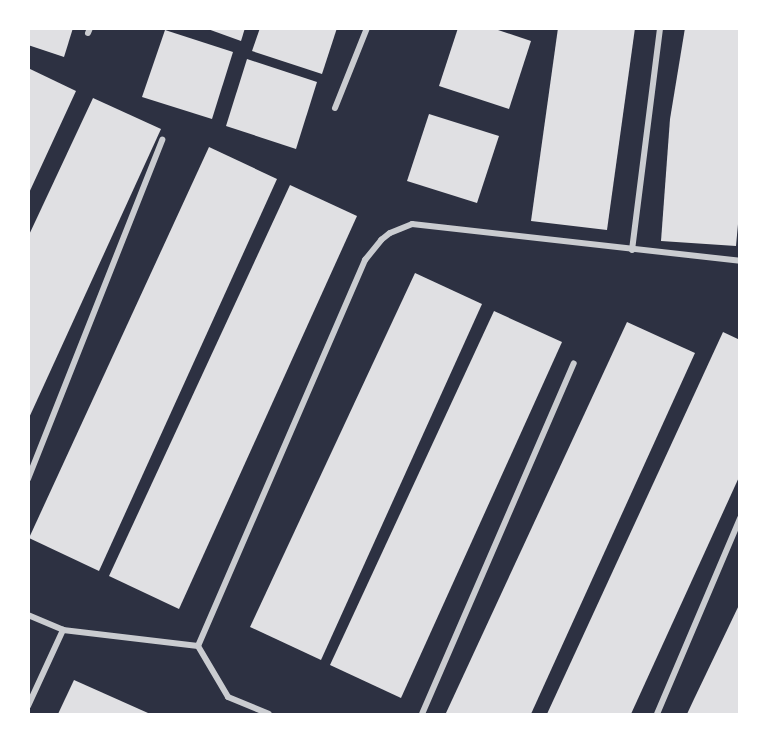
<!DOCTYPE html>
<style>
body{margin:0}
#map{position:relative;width:768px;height:743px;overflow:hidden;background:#2d3142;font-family:"DejaVu Sans",sans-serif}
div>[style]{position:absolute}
.building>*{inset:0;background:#e0e0e3}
.minor>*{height:6px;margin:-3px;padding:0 3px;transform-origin:3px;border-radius:3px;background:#caccd0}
span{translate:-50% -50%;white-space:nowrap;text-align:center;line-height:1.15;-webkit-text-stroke:4.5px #fff;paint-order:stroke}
.frame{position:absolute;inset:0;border:30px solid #fff;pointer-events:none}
</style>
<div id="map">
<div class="building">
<div style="clip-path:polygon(28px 28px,73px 28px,64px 57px,28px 45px)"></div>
<div style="clip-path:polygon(205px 28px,245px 28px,241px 41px)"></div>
<div style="clip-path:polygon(260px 28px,337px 28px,322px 74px,252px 51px)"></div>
<div style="clip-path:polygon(458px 28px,492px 28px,531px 41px,509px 109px,439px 86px)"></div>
<div style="clip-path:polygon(558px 28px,635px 28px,607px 230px,531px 221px)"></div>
<div style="clip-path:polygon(685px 28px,740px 28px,740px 202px,736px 246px,661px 241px,670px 119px)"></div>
<div style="clip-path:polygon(165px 30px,233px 52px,212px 119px,142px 97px)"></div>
<div style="clip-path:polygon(247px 59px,317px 82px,296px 149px,226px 126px)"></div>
<div style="clip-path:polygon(28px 68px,76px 91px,28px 195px)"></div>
<div style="clip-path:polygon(93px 98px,161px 129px,28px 420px,28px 237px)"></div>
<div style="clip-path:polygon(429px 114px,499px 136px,477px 203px,407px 181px)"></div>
<div style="clip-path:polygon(209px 147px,277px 179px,99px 571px,29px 538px)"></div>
<div style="clip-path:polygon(290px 185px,357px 216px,179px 609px,109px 576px)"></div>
<div style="clip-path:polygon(415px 273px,482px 304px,321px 660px,250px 627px)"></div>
<div style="clip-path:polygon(494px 311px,562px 342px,401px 698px,330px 665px)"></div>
<div style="clip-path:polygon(627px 322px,695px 353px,531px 714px,446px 713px)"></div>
<div style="clip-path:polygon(723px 332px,740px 340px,740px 475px,631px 714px,547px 714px)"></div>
<div style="clip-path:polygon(740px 603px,740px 714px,687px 714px,695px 697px)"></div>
<div style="clip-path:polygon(74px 680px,148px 713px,147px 714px,58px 714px)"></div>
</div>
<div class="minor">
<div style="left:88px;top:33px;width:5px;rotate:-68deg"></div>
<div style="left:335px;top:108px;width:86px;rotate:-68.2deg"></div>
<div style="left:632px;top:250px;width:224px;rotate:-82.8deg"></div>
<div style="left:28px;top:479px;width:365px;rotate:-68.4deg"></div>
<div style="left:28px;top:615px;width:38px;rotate:23deg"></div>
<div style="left:63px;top:630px;width:136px;rotate:6.8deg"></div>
<div style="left:198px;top:646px;width:59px;rotate:59.5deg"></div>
<div style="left:228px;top:697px;width:44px;rotate:22.5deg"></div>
<div style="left:198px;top:646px;width:421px;rotate:-66.6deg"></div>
<div style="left:365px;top:260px;width:26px;rotate:-51deg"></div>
<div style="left:381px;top:240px;width:11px;rotate:-38deg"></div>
<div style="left:390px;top:233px;width:24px;rotate:-22deg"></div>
<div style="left:412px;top:224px;width:330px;rotate:6.4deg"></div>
<div style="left:28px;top:706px;width:84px;rotate:-65.3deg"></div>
<div style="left:422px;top:714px;width:382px;rotate:-66.6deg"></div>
<div style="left:657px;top:714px;width:213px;rotate:-67deg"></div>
</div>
<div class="frame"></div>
</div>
